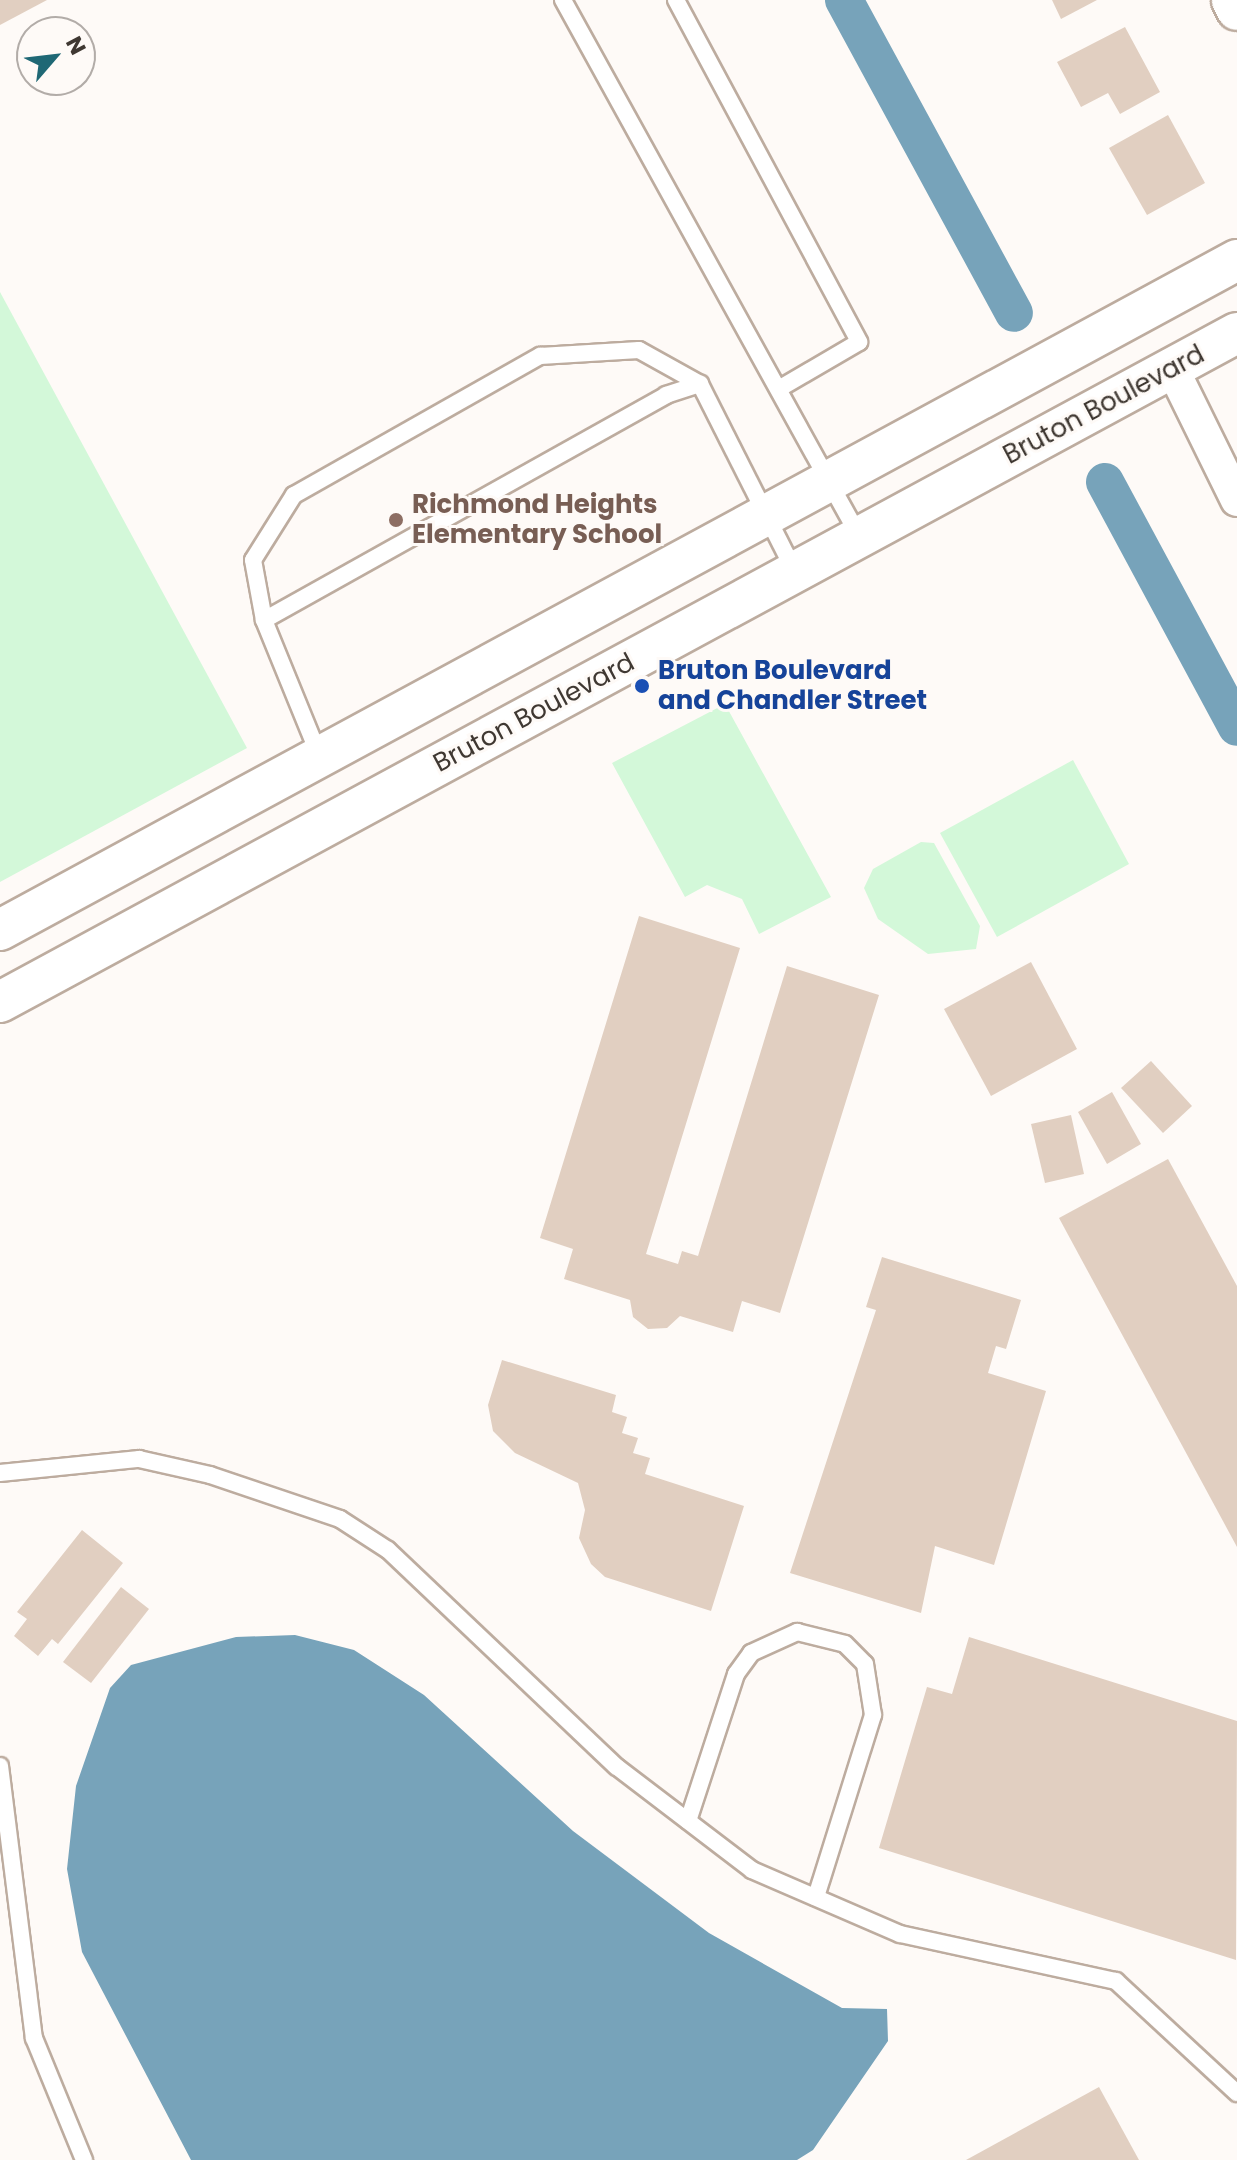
<!DOCTYPE html>
<style>
body{margin:0}
#map{position:relative;width:1237px;height:2160px;overflow:hidden;background:#fefaf7;font-family:Poppins,sans-serif}
div>[style]{position:absolute}
.green>*{inset:0;background:#d3f8d9}
.water>*{inset:0;background:#77a3ba}
.canal>*{height:38px;margin:-19px;padding:0 19px;transform-origin:19px;border-radius:19px;background:#77a3ba}
.building>*{inset:0;background:#e1cfc1}
.roads{filter:drop-shadow(2px 0 #bdac9f) drop-shadow(-2px 0 #bdac9f) drop-shadow(0 2px #bdac9f) drop-shadow(0 -2px #bdac9f)}
.service>*{height:16px;margin:-8px;padding:0 8px;transform-origin:8px;border-radius:8px;background:#fff}
.minor>*{height:32px;margin:-16px;padding:0 16px;transform-origin:16px;border-radius:16px;background:#fff}
.tertiary>*{height:40px;margin:-20px;padding:0 20px;transform-origin:20px;border-radius:20px;background:#fff}
.dots>*{width:22px;height:22px;translate:-50% -50%;box-sizing:border-box;border:4px solid #fefaf7;border-radius:50%}
span{translate:-50% -50%;white-space:nowrap;text-align:center;line-height:1.15;-webkit-text-stroke:6px #fefaf7;paint-order:stroke}
.street-label{font-size:26px;color:#3f3832}
.education-label{font-size:26px;color:#785e54;font-weight:700}
.left{translate:0 -50%;text-align:left}
.transit-label{font-size:26px;color:#164399;font-weight:700}
.north{position:absolute;left:16px;top:16px;width:80px;height:80px;box-sizing:border-box;background:#fefaf7;border:2px solid #b2aca8;border-radius:50%;rotate:62deg;font-size:22px;font-weight:700;line-height:32px;text-align:center;color:#3f3832}
.north::after{content:'';display:block;margin:auto;width:28px;height:36px;background:#1f6875;clip-path:polygon(50% 0,100% 100%,50% 72%,0 100%)}
</style>
<div id="map">
<div class="green">
<div style="clip-path:polygon(0 292px,247px 748px,0 882px)"></div>
<div style="clip-path:polygon(725px 704px,831px 897px,759px 934px,742px 899px,707px 885px,685px 897px,612px 763px)"></div>
<div style="clip-path:polygon(1073px 760px,1129px 864px,997px 937px,940px 833px)"></div>
<div style="clip-path:polygon(921px 842px,934px 843px,980px 926px,976px 949px,928px 954px,878px 919px,864px 888px,873px 869px)"></div>
</div>
<div class="water">
<div style="clip-path:polygon(295px 1635px,354px 1650px,424px 1695px,573px 1831px,709px 1933px,842px 2008px,887px 2009px,888px 2041px,813px 2150px,797px 2160px,191px 2160px,82px 1952px,67px 1869px,76px 1786px,110px 1688px,131px 1665px,236px 1637px)"></div>
</div>
<div class="canal">
<div style="left:844px;top:0;width:356px;rotate:61.5deg"></div>
<div style="left:1105px;top:482px;width:278px;rotate:61.7deg"></div>
</div>
<div class="building">
<div style="clip-path:polygon(0 0,47px 0,0 25px)"></div>
<div style="clip-path:polygon(1052px 0,1097px 0,1061px 19px)"></div>
<div style="clip-path:polygon(1125px 27px,1160px 92px,1120px 114px,1108px 93px,1081px 107px,1057px 62px)"></div>
<div style="clip-path:polygon(1168px 115px,1205px 183px,1147px 215px,1109px 148px)"></div>
<div style="clip-path:polygon(639px 916px,740px 948px,646px 1254px,678px 1264px,682px 1251px,698px 1256px,787px 966px,879px 995px,780px 1313px,742px 1301px,733px 1332px,680px 1316px,667px 1328px,648px 1329px,633px 1317px,630px 1300px,564px 1279px,573px 1249px,540px 1238px)"></div>
<div style="clip-path:polygon(1031px 962px,1077px 1049px,991px 1096px,944px 1009px)"></div>
<div style="clip-path:polygon(1151px 1061px,1192px 1106px,1163px 1133px,1121px 1088px)"></div>
<div style="clip-path:polygon(1112px 1092px,1141px 1144px,1107px 1164px,1078px 1112px)"></div>
<div style="clip-path:polygon(1071px 1115px,1084px 1174px,1045px 1183px,1031px 1124px)"></div>
<div style="clip-path:polygon(1168px 1159px,1237px 1286px,1237px 1547px,1059px 1218px)"></div>
<div style="clip-path:polygon(882px 1257px,1021px 1300px,1006px 1349px,996px 1346px,988px 1373px,1046px 1391px,994px 1565px,935px 1546px,921px 1613px,790px 1573px,876px 1310px,866px 1307px)"></div>
<div style="clip-path:polygon(502px 1360px,616px 1395px,612px 1412px,627px 1417px,622px 1433px,638px 1438px,633px 1453px,650px 1458px,645px 1474px,744px 1506px,711px 1611px,605px 1577px,591px 1564px,579px 1538px,585px 1510px,578px 1483px,515px 1453px,493px 1431px,488px 1405px)"></div>
<div style="clip-path:polygon(82px 1530px,123px 1563px,58px 1644px,52px 1639px,38px 1656px,14px 1636px,27px 1619px,17px 1612px)"></div>
<div style="clip-path:polygon(121px 1587px,149px 1609px,91px 1683px,63px 1662px)"></div>
<div style="clip-path:polygon(969px 1637px,1237px 1721px,1236px 1960px,879px 1848px,927px 1687px,952px 1694px)"></div>
<div style="clip-path:polygon(1099px 2087px,1139px 2160px,966px 2160px)"></div>
</div>
<div class="roads">
<div class="service">
<div style="left:563px;top:0;width:612px;rotate:61.09deg"></div>
<div style="left:676px;top:0;width:388px;rotate:61.8deg"></div>
<div style="left:859px;top:342px;width:89px;rotate:149.7deg"></div>
<div style="left:264px;top:620px;width:461px;rotate:-29.2deg"></div>
<div style="left:666px;top:395px;width:36px;rotate:-18deg"></div>
<div style="left:319px;top:755px;width:146px;rotate:-112.2deg"></div>
<div style="left:264px;top:620px;width:61px;rotate:-100.4deg"></div>
<div style="left:253px;top:560px;width:77px;rotate:-57.8deg"></div>
<div style="left:294px;top:495px;width:283px;rotate:-29.5deg"></div>
<div style="left:540px;top:356px;width:99px;rotate:-3.5deg"></div>
<div style="left:639px;top:350px;width:70px;rotate:29.1deg"></div>
<div style="left:700px;top:384px;width:211px;rotate:63.2deg"></div>
<div style="left:0;top:1473px;width:140px;rotate:-5.8deg"></div>
<div style="left:139px;top:1459px;width:73px;rotate:12.7deg"></div>
<div style="left:210px;top:1475px;width:137px;rotate:18.7deg"></div>
<div style="left:340px;top:1519px;width:57px;rotate:32.9deg"></div>
<div style="left:388px;top:1550px;width:315px;rotate:43.5deg"></div>
<div style="left:617px;top:1767px;width:170px;rotate:37.3deg"></div>
<div style="left:752px;top:1870px;width:161px;rotate:23.4deg"></div>
<div style="left:900px;top:1934px;width:221px;rotate:12.3deg"></div>
<div style="left:1116px;top:1981px;width:165px;rotate:42.8deg"></div>
<div style="left:0;top:1766px;width:274px;rotate:82.9deg"></div>
<div style="left:34px;top:2038px;width:132px;rotate:67.7deg"></div>
<div style="left:688px;top:1821px;width:155px;rotate:-71.9deg"></div>
<div style="left:736px;top:1674px;width:26px;rotate:-54deg"></div>
<div style="left:751px;top:1653px;width:51px;rotate:-24.5deg"></div>
<div style="left:797px;top:1632px;width:49px;rotate:14deg"></div>
<div style="left:845px;top:1644px;width:28px;rotate:45deg"></div>
<div style="left:865px;top:1664px;width:52px;rotate:81.1deg"></div>
<div style="left:873px;top:1715px;width:191px;rotate:107.4deg"></div>
</div>
<div class="minor">
<div style="left:1172px;top:368px;width:147px;rotate:63.8deg"></div>
</div>
<div class="tertiary">
<div style="left:1232px;top:0;width:11px;rotate:63deg"></div>
<div style="left:0;top:930px;width:1407px;rotate:-28.44deg"></div>
<div style="left:0;top:1002px;width:1406px;rotate:-28.41deg"></div>
</div>
</div>
<div class="dots">
<div style="left:396px;top:520px;background:#8d6e63"></div>
<div style="left:642px;top:686px;background:#1a4fb4"></div>
</div>
<div class="street-label">
<span style="left:1104px;top:405px;rotate:-28deg">Bruton Boulevard</span>
<span style="left:534px;top:713px;rotate:-28deg">Bruton Boulevard</span>
</div>
<div class="education-label">
<span class="left" style="left:412px;top:520px">Richmond Heights<br>Elementary School</span>
</div>
<div class="transit-label">
<span class="left" style="left:658px;top:686px">Bruton Boulevard<br>and Chandler Street</span>
</div>
<div class="north">N</div>
</div>
